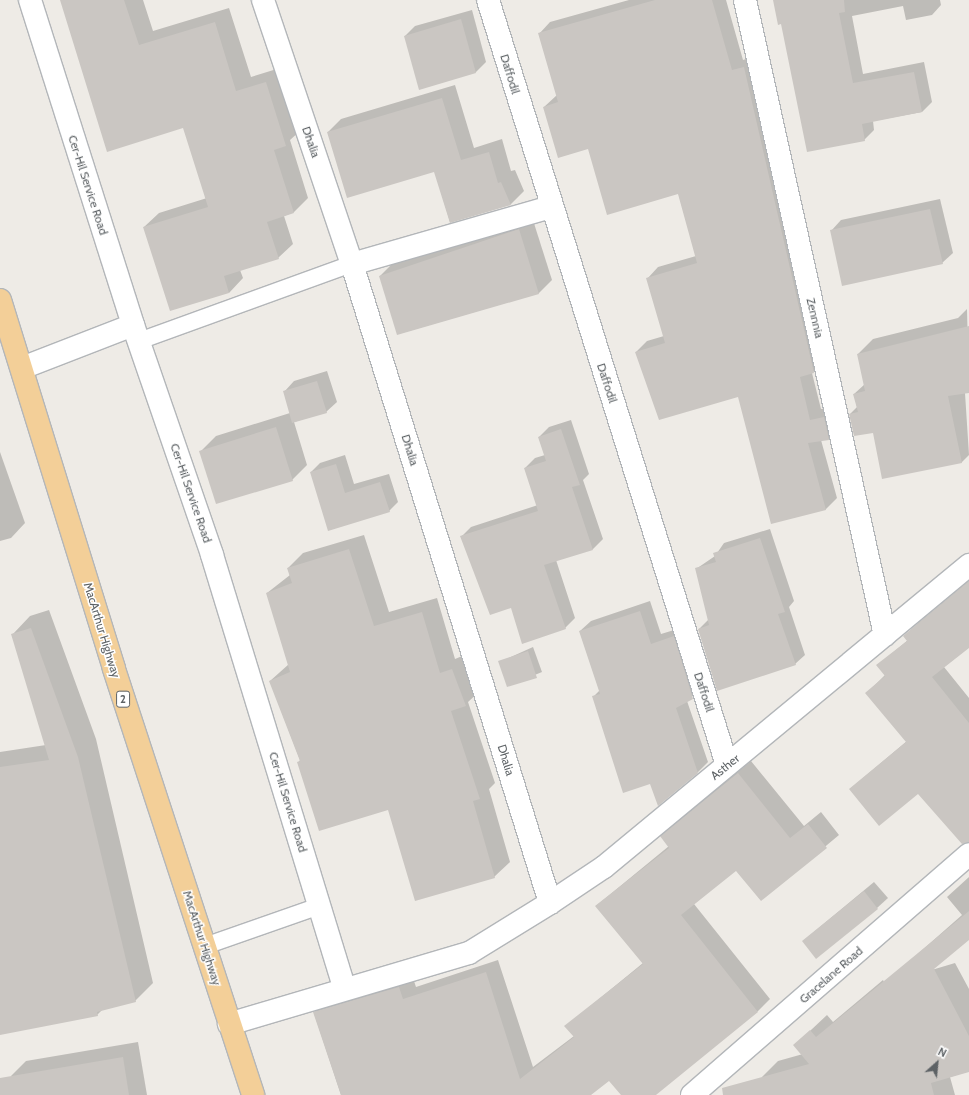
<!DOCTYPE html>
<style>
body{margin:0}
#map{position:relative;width:969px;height:1095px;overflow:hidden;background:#eeebe6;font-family:Cabin,sans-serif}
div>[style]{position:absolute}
.shadow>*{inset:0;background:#0003}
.building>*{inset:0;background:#cac6c2}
.roads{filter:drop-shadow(1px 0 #b3b6b9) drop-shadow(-1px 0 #b3b6b9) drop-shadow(0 1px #b3b6b9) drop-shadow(0 -1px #b3b6b9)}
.lane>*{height:16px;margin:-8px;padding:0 8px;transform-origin:8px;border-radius:8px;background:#fff}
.street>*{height:22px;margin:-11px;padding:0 11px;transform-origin:11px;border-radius:11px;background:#fff}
.highway>*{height:22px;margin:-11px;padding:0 11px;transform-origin:11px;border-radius:11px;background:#f3cf98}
span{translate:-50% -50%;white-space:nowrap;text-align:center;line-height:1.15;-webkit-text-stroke:3px #fff;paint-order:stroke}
.shield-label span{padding:1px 3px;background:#fff;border:1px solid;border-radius:3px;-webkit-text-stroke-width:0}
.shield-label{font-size:11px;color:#5d6265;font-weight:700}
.street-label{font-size:12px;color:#5d6265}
.north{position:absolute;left:917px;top:1043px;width:40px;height:40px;-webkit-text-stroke:3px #fff;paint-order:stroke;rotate:27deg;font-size:11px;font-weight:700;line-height:16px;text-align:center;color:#5d6265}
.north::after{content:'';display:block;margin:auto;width:14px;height:18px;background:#5d6265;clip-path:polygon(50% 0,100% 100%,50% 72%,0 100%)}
</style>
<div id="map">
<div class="shadow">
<div style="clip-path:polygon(61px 0,143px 0,153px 31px,229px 8px,251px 77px,280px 68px,300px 131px,290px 140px,308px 198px,294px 212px,284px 216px,293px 244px,278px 258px,240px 270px,243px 278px,229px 293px,144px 227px,159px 213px,207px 198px,184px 127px)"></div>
<div style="clip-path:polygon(629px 0,726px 0,743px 60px,755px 56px,825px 361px,812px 373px,821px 409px,835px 407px,840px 428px,829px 439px,821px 440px,837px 498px,825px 510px,738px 396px,636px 352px,647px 341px,664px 336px,647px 279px,658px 267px,696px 256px,678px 192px,588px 148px,544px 107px,557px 95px,539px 34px,550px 22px)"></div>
<div style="clip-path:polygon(774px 0,940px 0,941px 5px,932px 15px,906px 20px,903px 6px,852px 16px,863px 74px,924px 62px,932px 102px,922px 112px,873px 121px,874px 130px,864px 140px,782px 23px)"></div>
<div style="clip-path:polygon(472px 10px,486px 62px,476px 72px,420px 88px,405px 36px,415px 26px)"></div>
<div style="clip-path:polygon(455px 85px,474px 148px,502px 139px,511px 171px,515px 170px,524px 191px,511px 204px,450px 222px,435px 171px,328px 132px,341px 119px)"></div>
<div style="clip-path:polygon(940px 199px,953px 253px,942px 263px,831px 231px,841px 220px)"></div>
<div style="clip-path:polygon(532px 217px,552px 280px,539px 293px,398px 334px,380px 276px,393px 263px)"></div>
<div style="clip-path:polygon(967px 309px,969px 392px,965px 393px,969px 455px,961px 463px,873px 432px,850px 414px,857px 407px,854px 394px,865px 384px,858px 354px,873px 339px,958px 318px)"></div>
<div style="clip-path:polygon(327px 371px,337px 402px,326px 412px,294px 422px,307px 465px,292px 480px,201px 451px,216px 436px,290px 413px,284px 392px,294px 381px)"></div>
<div style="clip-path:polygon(571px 420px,589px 474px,583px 480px,603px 539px,593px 549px,556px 560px,575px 618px,565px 628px,511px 607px,461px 537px,471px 527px,538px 505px,525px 468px,535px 458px,545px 455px,539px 437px,549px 427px)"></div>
<div style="clip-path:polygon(0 452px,25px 523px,11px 538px,0 541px)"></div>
<div style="clip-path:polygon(345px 455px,354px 484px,389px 474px,398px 502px,389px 511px,329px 530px,311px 472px,320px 463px)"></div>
<div style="clip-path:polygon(770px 529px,794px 601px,789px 607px,805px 655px,795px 664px,699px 629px,709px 619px,696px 569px,715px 556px,724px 543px)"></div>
<div style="clip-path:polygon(364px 535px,389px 612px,437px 598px,455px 659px,467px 654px,481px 690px,468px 702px,495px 783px,489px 789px,510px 862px,494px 877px,389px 808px,298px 763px,300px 760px,270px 681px,289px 664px,267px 593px,290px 575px,288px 568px,303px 553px)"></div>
<div style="clip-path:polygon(969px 581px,969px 647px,944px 667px,969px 698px,969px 837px,918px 793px,850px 789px,907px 741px,867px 693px,885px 675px,878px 665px,908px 640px,905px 636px,916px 625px)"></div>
<div style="clip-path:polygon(650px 601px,661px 634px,684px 627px,703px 687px,687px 701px,708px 762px,698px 772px,651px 783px,593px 697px,600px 690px,580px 631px,591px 621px)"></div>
<div style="clip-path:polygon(49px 610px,96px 739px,153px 983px,135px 1001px,103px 1009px,97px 1015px,0 1034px,0 752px,46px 745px,13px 634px,30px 616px)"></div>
<div style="clip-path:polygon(533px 647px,542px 672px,508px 686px,500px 662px)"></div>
<div style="clip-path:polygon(751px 761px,804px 826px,821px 812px,839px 835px,761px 900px,736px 869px,694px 904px,770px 999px,758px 1011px,654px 1095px,622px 1095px,609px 1079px,589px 1095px,341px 1095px,314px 1013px,326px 1000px,412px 975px,416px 987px,498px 960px,533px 1067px,574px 1036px,566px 1026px,643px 963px,596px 906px,669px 846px,662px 837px,674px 824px)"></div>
<div style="clip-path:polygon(969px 877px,969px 938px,920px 952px,962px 915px,947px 897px)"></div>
<div style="clip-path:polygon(874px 882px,888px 898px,877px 908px,803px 941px)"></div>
<div style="clip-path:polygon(955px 963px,969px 989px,969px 1071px,950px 1077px,955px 1095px,758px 1095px,762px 1077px,778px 1061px,803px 1054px,795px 1045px,827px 1015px,833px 1022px,883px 980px,885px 984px)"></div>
<div style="clip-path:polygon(138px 1042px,147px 1095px,27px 1095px,11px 1076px,26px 1061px)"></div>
</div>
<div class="building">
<div style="clip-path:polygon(60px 0,124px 0,139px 45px,215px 22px,236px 91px,266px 82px,286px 146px,274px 150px,294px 213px,267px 222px,279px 259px,224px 276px,229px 293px,170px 311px,143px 227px,208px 207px,183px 128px,107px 152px)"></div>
<div style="clip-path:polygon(655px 0,712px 0,732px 70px,744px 67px,814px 373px,800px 377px,810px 420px,824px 417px,829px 440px,808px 443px,826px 510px,771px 524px,738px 397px,659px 420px,635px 352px,665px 343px,646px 278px,697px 263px,678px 194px,607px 215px,588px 149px,558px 158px,543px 107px,558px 102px,538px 33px)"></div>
<div style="clip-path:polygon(773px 0,844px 0,845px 12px,839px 13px,853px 83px,914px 72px,922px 112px,862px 124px,865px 141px,807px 152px,781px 24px,778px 25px)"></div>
<div style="clip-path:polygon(461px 19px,476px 73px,419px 90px,404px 36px)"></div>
<div style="clip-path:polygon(442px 98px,461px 160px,489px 152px,498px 183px,501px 182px,511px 205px,450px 223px,434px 172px,347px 198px,327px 132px)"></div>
<div style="clip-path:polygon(930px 209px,943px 264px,842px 286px,830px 230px)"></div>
<div style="clip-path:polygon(519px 229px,539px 294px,397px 335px,379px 276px)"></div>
<div style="clip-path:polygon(969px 326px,969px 393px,948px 396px,962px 463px,882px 479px,873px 433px,854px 436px,849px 414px,858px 412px,853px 394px,865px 391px,857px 354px)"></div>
<div style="clip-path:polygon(317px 381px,327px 413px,292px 423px,283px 391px)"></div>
<div style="clip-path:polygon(276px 427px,293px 481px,216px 504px,199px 451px)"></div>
<div style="clip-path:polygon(561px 429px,580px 485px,572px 487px,593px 550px,544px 565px,566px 629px,522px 644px,511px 608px,490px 615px,460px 536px,538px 511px,524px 468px,546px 461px,538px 437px)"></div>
<div style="clip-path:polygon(336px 464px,345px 493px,380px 482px,390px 512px,328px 531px,310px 472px)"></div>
<div style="clip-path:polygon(760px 538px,785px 612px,778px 614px,796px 665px,717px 691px,698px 629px,709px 625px,695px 568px,716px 562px,713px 553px)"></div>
<div style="clip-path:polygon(349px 549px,374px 626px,422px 612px,440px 673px,452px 669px,466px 706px,451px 711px,480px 799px,473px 801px,495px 878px,415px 901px,388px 810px,319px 831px,297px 762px,300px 761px,269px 681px,290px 672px,266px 593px,292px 583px,287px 568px)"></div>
<div style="clip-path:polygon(969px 581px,969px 648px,932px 677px,969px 723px,969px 842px,962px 844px,918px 794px,879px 826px,849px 789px,906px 742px,865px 693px,885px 676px,876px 665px,907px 641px,903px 636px)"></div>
<div style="clip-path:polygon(640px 611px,651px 644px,674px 636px,693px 699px,676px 708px,698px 773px,658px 806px,650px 784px,623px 793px,592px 696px,600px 694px,579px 631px)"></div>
<div style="clip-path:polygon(31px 628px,78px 757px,136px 1002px,97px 1012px,98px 1016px,0 1035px,0 767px,49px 760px,11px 634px)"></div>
<div style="clip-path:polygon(528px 651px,537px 678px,507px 687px,498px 661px)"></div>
<div style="clip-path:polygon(738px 773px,790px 838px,808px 824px,827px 848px,761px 901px,736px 871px,681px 915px,758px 1012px,656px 1095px,621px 1095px,609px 1081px,591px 1095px,341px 1095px,313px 1012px,399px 987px,403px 999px,486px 972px,520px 1079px,574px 1037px,564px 1026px,643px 964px,595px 906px,669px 848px,660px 836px)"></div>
<div style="clip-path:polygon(864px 891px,878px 909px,816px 959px,802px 941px)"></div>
<div style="clip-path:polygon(969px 911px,969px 940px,934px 969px,969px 1036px,969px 1072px,931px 1083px,934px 1095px,723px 1095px,722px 1088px,809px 1064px,793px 1045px,810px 1030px,816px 1037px)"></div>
<div style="clip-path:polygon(123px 1057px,129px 1095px,0 1095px,0 1078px)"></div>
</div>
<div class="roads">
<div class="lane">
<div style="left:139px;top:341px;width:226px;rotate:-19.9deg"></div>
<div style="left:205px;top:946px;width:121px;rotate:-19.3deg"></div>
</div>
<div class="street">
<div style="left:30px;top:0;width:341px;rotate:72.4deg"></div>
<div style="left:133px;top:325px;width:243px;rotate:71deg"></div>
<div style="left:212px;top:555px;width:453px;rotate:73deg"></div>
<div style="left:263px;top:0;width:279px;rotate:71.4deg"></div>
<div style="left:352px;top:264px;width:669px;rotate:72.78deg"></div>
<div style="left:488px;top:0;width:801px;rotate:72.65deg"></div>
<div style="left:745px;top:0;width:650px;rotate:77.57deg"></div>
<div style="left:352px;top:264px;width:207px;rotate:-16deg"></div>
<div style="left:22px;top:368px;width:119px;rotate:-21.2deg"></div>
<div style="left:229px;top:1024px;width:250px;rotate:-16.5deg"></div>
<div style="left:469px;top:953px;width:95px;rotate:-31.7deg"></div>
<div style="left:550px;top:903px;width:65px;rotate:-33.7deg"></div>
<div style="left:604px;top:867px;width:474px;rotate:-39.6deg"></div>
<div style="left:692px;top:1095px;width:367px;rotate:-41deg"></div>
</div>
<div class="highway">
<div style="left:0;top:300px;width:386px;rotate:72.8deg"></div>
<div style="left:114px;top:669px;width:448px;rotate:71.9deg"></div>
</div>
</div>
<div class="shield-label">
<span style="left:123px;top:699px">2</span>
</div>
<div class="street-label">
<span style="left:510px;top:74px;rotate:73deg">Daffodil</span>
<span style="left:311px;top:142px;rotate:71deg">Dhalia</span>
<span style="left:88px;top:185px;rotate:72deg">Cer-Hil Service Road</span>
<span style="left:815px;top:318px;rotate:77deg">Zennnia</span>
<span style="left:607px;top:383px;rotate:72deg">Daffodil</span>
<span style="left:410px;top:450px;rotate:73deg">Dhalia</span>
<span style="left:191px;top:493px;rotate:71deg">Cer-Hil Service Road</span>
<span style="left:102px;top:630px;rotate:73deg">MacArthur Highway</span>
<span style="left:704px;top:692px;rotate:72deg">Daffodil</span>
<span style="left:506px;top:760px;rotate:73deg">Dhalia</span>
<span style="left:725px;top:767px;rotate:-39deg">Asther</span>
<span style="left:288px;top:802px;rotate:73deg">Cer-Hil Service Road</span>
<span style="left:202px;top:938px;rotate:72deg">MacArthur Highway</span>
<span style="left:831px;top:975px;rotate:-41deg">Gracelane Road</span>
</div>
<div class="north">N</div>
</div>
